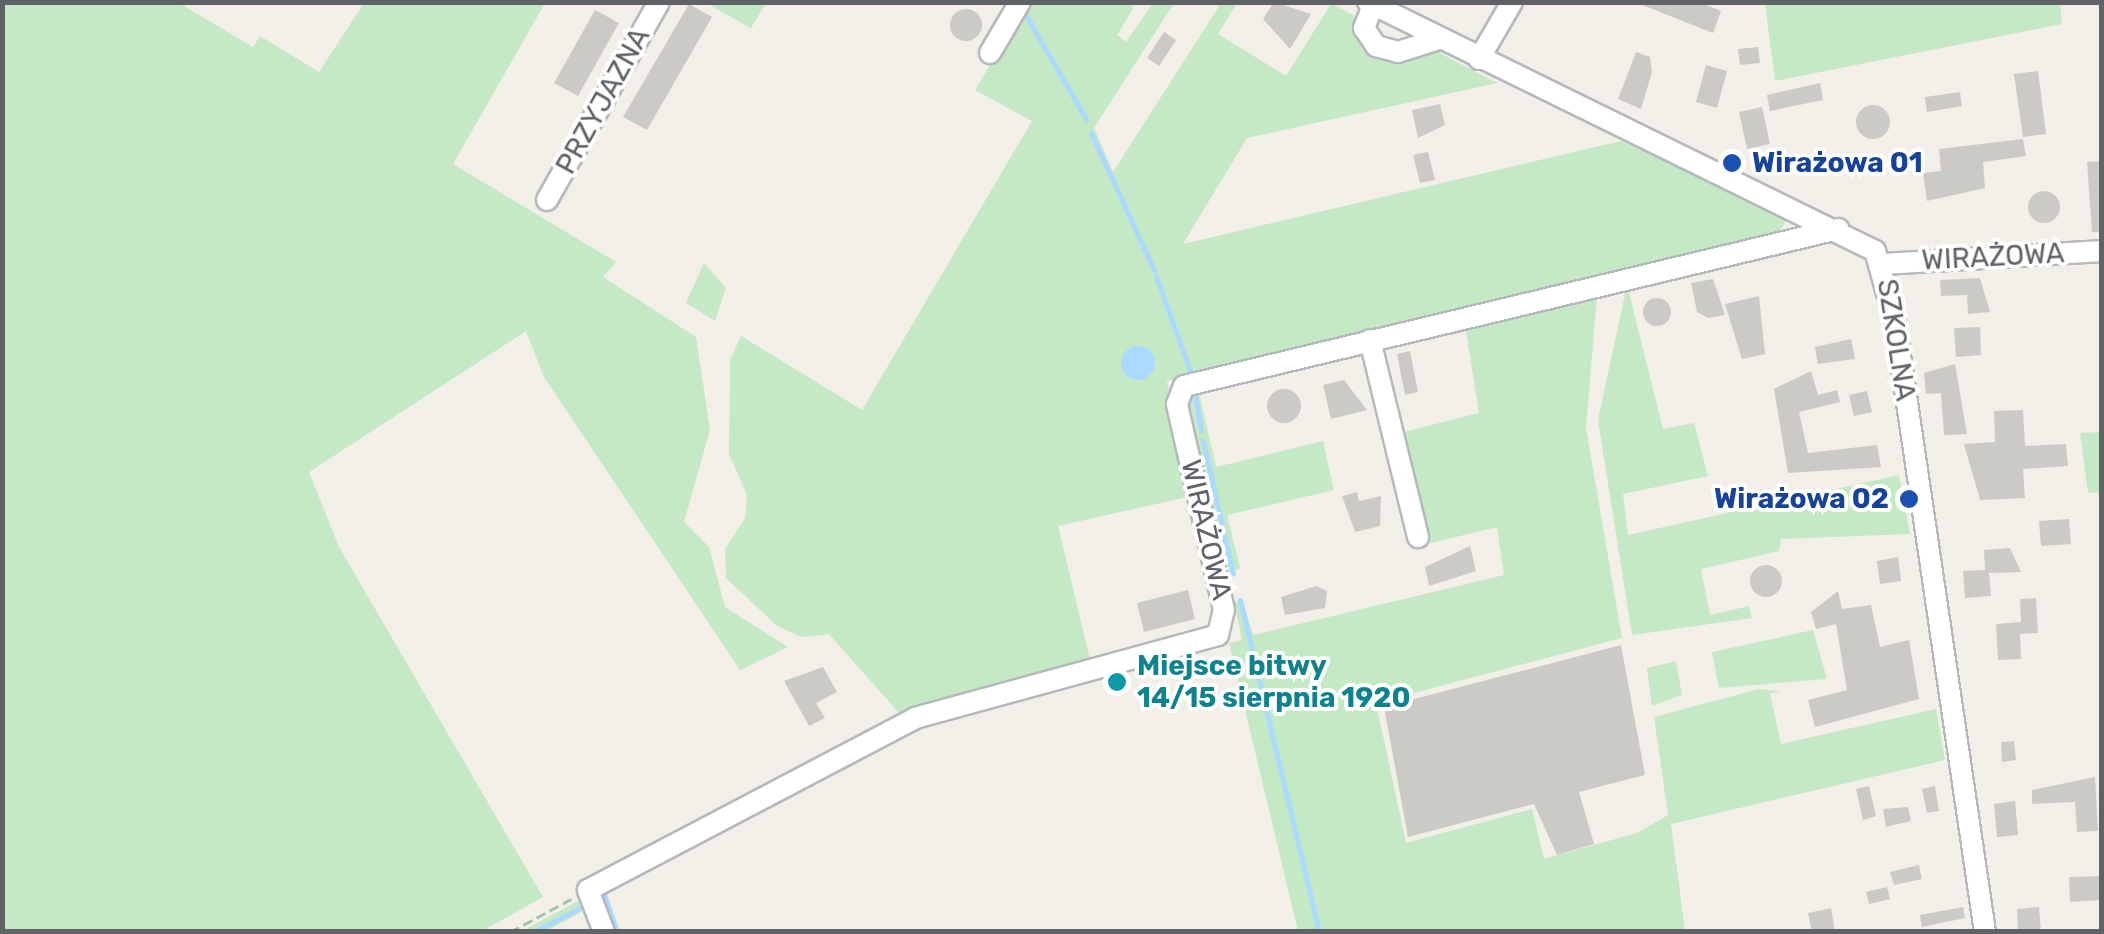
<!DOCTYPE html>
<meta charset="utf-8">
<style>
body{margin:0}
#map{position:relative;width:2104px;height:934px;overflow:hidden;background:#f1efe8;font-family:Rubik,sans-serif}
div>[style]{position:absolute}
.green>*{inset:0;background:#c5e8c5}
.water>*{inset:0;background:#aadaff}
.round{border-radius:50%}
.stream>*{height:5px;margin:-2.5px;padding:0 2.5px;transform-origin:2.5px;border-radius:2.5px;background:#aadaff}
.building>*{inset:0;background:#cccac5}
.path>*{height:2.5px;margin-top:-1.25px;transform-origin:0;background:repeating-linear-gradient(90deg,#9cc7a9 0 10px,transparent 0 15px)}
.roads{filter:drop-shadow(2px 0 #b5b8bc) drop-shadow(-2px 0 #b5b8bc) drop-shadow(0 2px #b5b8bc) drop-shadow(0 -2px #b5b8bc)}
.minor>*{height:20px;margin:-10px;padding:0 10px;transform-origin:10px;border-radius:10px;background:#fff}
.dots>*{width:28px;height:28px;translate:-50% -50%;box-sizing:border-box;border:5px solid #fff;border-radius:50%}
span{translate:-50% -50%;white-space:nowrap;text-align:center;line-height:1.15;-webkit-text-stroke:8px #fff;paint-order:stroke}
.street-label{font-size:28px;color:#5f6368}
.transit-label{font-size:28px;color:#164399;font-weight:700}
.left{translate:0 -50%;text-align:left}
.right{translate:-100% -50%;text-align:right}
.culture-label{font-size:28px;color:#0d838f;font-weight:700}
.frame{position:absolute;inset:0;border:5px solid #5f6368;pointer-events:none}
</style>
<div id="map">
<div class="green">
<div style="clip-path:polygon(2px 3px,179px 3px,253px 47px,260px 36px,319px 72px,364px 3px,545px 3px,453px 164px,616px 262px,603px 277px,696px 337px,710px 430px,684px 522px,709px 547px,725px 607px,788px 647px,740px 670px,544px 377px,526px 331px,309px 472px,339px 547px,543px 897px,482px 931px,3px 931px)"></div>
<div style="clip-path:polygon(706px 3px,766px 2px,766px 3px,751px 28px)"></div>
<div style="clip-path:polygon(1027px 3px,1126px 3px,1134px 7px,1117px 35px,1126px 42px,1153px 3px,1174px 3px,1094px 128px,1113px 172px,1221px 3px,1237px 3px,1218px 34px,1286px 76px,1331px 4px,1357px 17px,1353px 35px,1368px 57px,1434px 50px,1497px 83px,1247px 138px,1183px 244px,1621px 141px,1788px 218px,1776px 237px,1167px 381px,1192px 496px,1058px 526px,1091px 663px,899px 713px,829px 634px,802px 637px,777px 626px,726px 578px,725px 549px,745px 518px,747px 495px,729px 454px,730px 360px,741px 336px,862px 410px,1032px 121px,975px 90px)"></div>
<div style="clip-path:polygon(1765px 3px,2060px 3px,2062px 24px,1775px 81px)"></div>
<div style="clip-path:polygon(704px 263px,726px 288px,715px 321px,686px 303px)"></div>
<div style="clip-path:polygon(1627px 285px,1663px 429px,1694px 423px,1708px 476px,1623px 494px,1628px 535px,1899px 475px,1910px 534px,1781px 539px,1779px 551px,1701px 569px,1710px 615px,1749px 606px,1752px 618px,1632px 635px,1598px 420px)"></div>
<div style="clip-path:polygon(1597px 296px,1586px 428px,1622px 638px,1376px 703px,1406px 843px,1532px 809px,1544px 859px,1637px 833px,1668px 815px,1654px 717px,1759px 689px,1780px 691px,1770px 694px,1781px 744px,1936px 709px,1945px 760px,1671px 824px,1685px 931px,1298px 931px,1229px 643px,1242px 640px,1234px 601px,1243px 602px,1253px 635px,1504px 575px,1497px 527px,1427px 544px,1400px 433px,1479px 413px,1465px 325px)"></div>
<div style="clip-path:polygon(1198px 388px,1216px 467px,1323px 441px,1334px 490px,1227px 515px,1240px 568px,1224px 577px,1185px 400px)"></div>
<div style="clip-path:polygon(2101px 432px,2101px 492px,2088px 493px,2080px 433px)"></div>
<div style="clip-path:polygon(1813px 630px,1827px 679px,1719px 688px,1712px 652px)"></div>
<div style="clip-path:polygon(1676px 661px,1682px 695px,1652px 706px,1647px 668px)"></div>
<div style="clip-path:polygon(582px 899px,587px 909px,546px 931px,520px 932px)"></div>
</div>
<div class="water">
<div class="round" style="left:1121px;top:346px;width:34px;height:34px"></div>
</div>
<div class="stream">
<div style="left:1024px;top:12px;width:124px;rotate:59.9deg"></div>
<div style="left:1091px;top:133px;width:151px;rotate:65.3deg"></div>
<div style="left:1156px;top:276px;width:104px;rotate:70.3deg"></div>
<div style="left:1194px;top:390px;width:41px;rotate:80.1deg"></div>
<div style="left:1203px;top:441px;width:136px;rotate:77.3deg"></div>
<div style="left:1240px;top:600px;width:341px;rotate:76.6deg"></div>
<div style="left:604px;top:894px;width:40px;rotate:71.1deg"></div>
<div style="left:534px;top:932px;width:53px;rotate:-28deg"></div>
</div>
<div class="building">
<div style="clip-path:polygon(1274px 2px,1311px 14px,1290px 49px,1263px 19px)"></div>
<div style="clip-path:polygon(1635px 2px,1699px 2px,1721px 11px,1713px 33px)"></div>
<div style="clip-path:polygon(689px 4px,712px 17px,647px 130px,623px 117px)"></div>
<div class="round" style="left:950px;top:9px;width:32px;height:32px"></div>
<div style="clip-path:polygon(595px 10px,619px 23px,578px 96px,554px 83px)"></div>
<div style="clip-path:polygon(1164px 32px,1176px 40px,1159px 66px,1147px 58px)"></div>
<div style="clip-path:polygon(1758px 47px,1760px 63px,1740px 65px,1738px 49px)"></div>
<div style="clip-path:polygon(1636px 52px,1650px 57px,1652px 72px,1641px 109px,1618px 99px)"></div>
<div style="clip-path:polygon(1706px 65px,1727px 71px,1717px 108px,1696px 102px)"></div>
<div style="clip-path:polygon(2038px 71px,2046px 134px,2023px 137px,2014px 74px)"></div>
<div style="clip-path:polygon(1820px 83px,1823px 100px,1770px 111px,1767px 95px)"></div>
<div style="clip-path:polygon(1960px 92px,1962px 106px,1927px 112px,1925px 97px)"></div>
<div style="clip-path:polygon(1440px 104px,1445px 125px,1418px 138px,1412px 110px)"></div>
<div class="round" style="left:1856px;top:105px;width:34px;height:34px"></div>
<div style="clip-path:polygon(1762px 107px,1770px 144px,1747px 149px,1739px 112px)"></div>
<div style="clip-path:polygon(2023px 139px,2026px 156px,1983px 162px,1985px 188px,1927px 201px,1923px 173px,1941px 171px,1939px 149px)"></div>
<div style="clip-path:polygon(1428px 152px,1435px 180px,1420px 183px,1413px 155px)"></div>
<div style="clip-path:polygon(2102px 161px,2102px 232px,2092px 232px,2087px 162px)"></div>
<div class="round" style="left:2028px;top:191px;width:32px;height:32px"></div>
<div style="clip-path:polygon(1980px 278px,1990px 312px,1968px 314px,1967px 295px,1941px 296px,1940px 280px)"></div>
<div style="clip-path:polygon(1713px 279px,1725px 315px,1708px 318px,1697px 312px,1691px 283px)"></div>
<div style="clip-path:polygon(1759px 296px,1765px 354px,1742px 359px,1725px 304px)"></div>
<div class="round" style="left:1643px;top:298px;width:28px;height:28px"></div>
<div style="clip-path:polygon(1980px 327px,1981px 355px,1956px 357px,1954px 328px)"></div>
<div style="clip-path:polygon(1851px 339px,1855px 359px,1818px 364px,1815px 347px)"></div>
<div style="clip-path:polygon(1410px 351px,1418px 392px,1405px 395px,1397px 354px)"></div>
<div style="clip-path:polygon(1955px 364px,1967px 434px,1944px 435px,1941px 393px,1926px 394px,1924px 373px)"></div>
<div style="clip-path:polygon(1811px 371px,1818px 395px,1837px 390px,1840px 402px,1799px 412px,1808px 453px,1877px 445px,1881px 467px,1788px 473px,1774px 389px)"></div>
<div style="clip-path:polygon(1344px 380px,1367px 410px,1331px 419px,1323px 385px)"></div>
<div class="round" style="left:1267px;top:389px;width:34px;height:34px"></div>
<div style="clip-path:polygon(1867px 391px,1872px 412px,1854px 416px,1849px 395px)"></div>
<div style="clip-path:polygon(2023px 410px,2025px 446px,2066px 444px,2068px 466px,2023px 469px,2025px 498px,1980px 500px,1964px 444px,1995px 442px,1994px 411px)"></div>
<div style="clip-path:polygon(1764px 489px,1767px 503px,1740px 509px,1737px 495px)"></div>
<div style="clip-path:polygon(1357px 492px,1359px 501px,1381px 496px,1380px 526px,1355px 532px,1342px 496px)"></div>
<div style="clip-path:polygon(2069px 519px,2071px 544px,2041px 546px,2039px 521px)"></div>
<div style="clip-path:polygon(1470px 546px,1476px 571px,1429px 586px,1425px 567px)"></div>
<div style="clip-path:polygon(2010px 548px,2021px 572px,1989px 573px,1991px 596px,1965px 598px,1963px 571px,1985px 570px,1984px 550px)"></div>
<div style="clip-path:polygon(1898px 557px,1901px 581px,1880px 584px,1877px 561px)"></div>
<div class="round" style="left:1750px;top:565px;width:32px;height:32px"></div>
<div style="clip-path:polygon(1316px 586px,1327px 591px,1325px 608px,1285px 615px,1281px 597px)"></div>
<div style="clip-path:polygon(1188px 590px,1195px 619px,1144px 632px,1137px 603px)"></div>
<div style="clip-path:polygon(1838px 591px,1842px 609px,1871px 605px,1880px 647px,1909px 640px,1919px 699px,1815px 727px,1808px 700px,1847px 690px,1836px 624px,1816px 629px,1811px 612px)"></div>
<div style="clip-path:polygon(2036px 598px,2038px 633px,2020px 634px,2021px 659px,1998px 660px,1996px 624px,2021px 622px,2020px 599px)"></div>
<div style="clip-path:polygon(1621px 645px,1645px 775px,1579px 792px,1594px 844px,1557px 855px,1534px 804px,1408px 837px,1384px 707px)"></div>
<div style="clip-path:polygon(823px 667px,837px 692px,816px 703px,825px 718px,809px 726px,784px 681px)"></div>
<div style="clip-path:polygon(2014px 741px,2016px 760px,2002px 762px,2001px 742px)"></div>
<div style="clip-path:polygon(2095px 777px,2098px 831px,2077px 832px,2075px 802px,2032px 804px,2032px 790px)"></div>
<div style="clip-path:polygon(1869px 786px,1876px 816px,1863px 820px,1856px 789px)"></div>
<div style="clip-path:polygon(1935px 786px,1939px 811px,1927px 813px,1922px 789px)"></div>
<div style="clip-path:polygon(2015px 801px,2018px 835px,1997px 837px,1994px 804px)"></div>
<div style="clip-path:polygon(1908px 807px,1911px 821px,1886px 827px,1883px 809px)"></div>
<div style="clip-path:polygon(1919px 865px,1922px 879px,1894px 885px,1890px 872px)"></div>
<div style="clip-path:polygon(2102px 876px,2102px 900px,2070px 902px,2069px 877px)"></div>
<div style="clip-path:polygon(1887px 887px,1890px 899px,1869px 904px,1866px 892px)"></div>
<div style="clip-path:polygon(1963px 907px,1965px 918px,1922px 927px,1920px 915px)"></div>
<div style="clip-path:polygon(2039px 907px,2041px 932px,2018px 932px,2017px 909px)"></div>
<div style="clip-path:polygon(1831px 908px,1835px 932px,1812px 932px,1808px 913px)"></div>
</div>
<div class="path">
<div style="left:510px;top:932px;width:72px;rotate:-28.4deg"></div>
</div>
<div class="roads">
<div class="minor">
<div style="left:1368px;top:2px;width:565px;rotate:26.16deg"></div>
<div style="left:1875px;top:251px;width:73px;rotate:74.1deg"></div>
<div style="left:1895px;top:321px;width:618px;rotate:81.62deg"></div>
<div style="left:1373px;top:5px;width:25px;rotate:111deg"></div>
<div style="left:1364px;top:28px;width:22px;rotate:56deg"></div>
<div style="left:1376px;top:46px;width:23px;rotate:15deg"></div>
<div style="left:1398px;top:52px;width:43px;rotate:-17.6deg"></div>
<div style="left:990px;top:53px;width:59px;rotate:-59.5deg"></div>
<div style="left:1479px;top:59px;width:66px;rotate:-59.9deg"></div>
<div style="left:547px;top:200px;width:227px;rotate:-60.5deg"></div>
<div style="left:1884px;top:264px;width:218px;rotate:-3.4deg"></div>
<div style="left:1370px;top:340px;width:203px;rotate:76.3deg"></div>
<div style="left:604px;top:932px;width:45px;rotate:-110.9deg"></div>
<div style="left:588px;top:890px;width:369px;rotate:-27.7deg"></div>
<div style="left:915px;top:718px;width:314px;rotate:-15.3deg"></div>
<div style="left:1218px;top:635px;width:26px;rotate:-77deg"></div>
<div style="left:1224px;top:610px;width:211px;rotate:-102.9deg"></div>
<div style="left:1177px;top:404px;width:19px;rotate:-69deg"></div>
<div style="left:1184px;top:386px;width:673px;rotate:-13.5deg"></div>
</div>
</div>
<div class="dots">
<div style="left:1732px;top:163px;background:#1a4fb4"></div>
<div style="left:1909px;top:499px;background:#1a4fb4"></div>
<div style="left:1117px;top:682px;background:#0f9aa8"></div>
</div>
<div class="street-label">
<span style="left:603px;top:101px;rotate:-61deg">PRZYJAZNA</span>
<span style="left:1993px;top:257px;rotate:-3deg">WIRAŻOWA</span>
<span style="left:1896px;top:340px;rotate:81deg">SZKOLNA</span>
<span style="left:1206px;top:530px;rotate:77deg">WIRAŻOWA</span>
</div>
<div class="transit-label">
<span class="left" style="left:1752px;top:163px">Wirażowa 01</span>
<span class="right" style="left:1889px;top:499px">Wirażowa 02</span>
</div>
<div class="culture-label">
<span class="left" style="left:1137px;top:682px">Miejsce bitwy<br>14/15 sierpnia 1920</span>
</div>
<div class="frame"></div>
</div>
